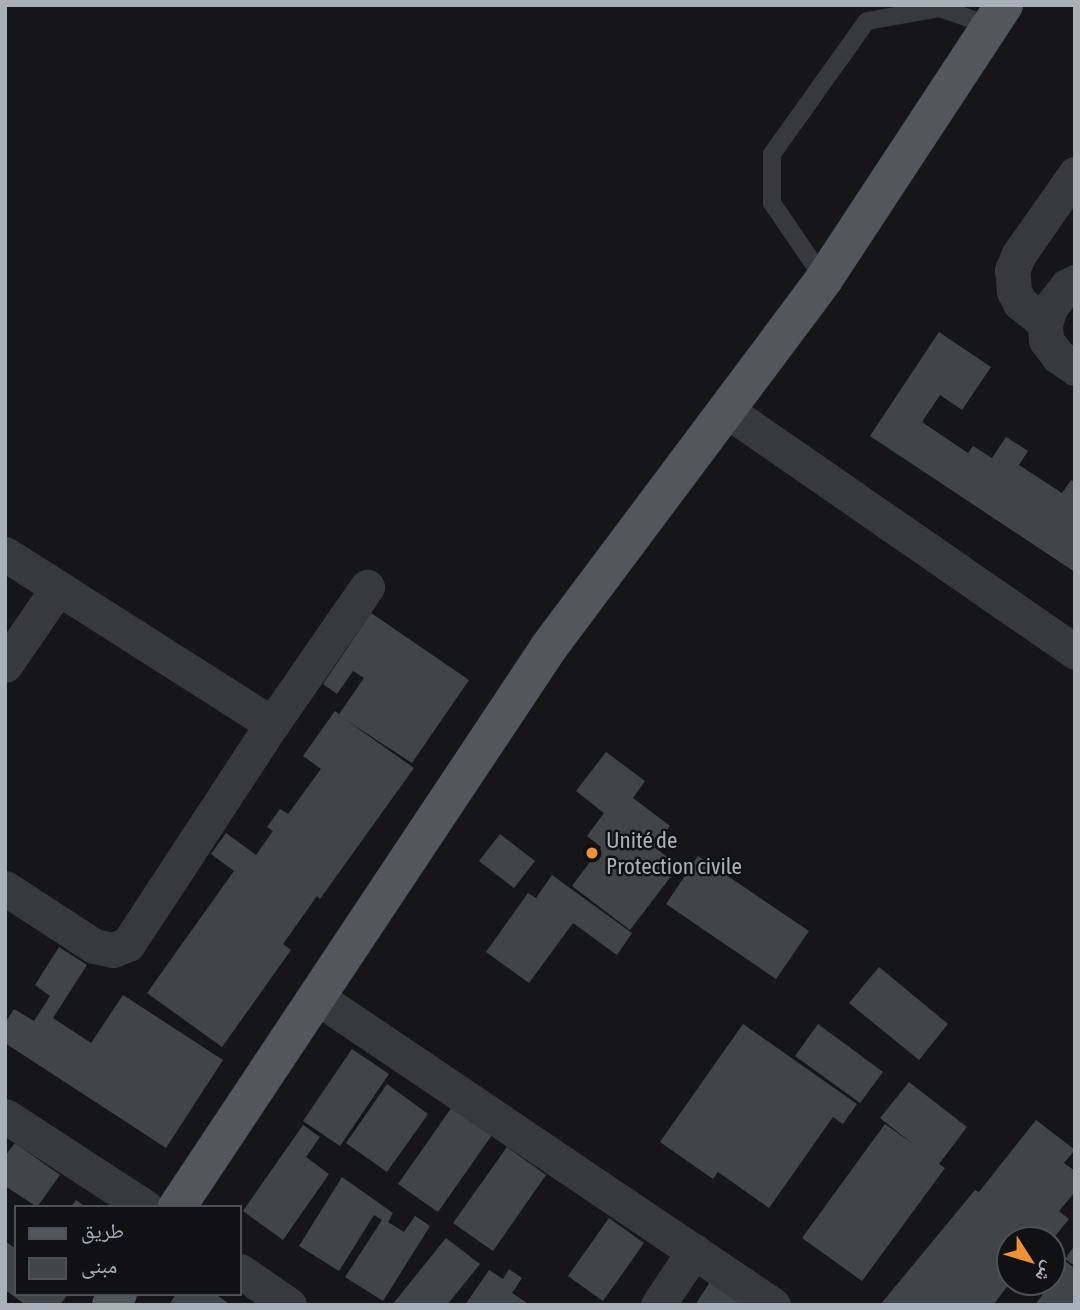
<!DOCTYPE html>
<meta charset="utf-8">
<style>
body{margin:0}
#map{position:relative;width:1080px;height:1310px;overflow:hidden;background:#161618;font-family:"Asap Condensed","Noto Naskh Arabic",sans-serif}
div>[style]{position:absolute}
.building>*{inset:0;background:#424548}
.lane>*{height:18px;margin:-9px;padding:0 9px;transform-origin:9px;border-radius:9px;background:#37393d}
.street>*{height:35px;margin:-17.5px;padding:0 17.5px;transform-origin:17.5px;border-radius:17.5px;background:#37393d}
.primary>*{height:38px;margin:-19px;padding:0 19px;transform-origin:19px;border-radius:19px;background:#53575c}
.dots>*{width:19px;height:19px;translate:-50% -50%;box-sizing:border-box;border:4px solid #111113;border-radius:50%}
span{translate:-50% -50%;white-space:nowrap;text-align:center;line-height:1.15;-webkit-text-stroke:5px #111113;paint-order:stroke}
.poi-label{font-size:23px;color:#a8b0b8}
.left{translate:0 -50%;text-align:left}
.frame{position:absolute;inset:0;border:7px solid #a8b0b8;pointer-events:none}
.legend{position:absolute;left:14px;top:1205px;width:228px;height:91px;box-sizing:border-box;background:#111113;border:2px solid #4d5155;margin:0;padding:9px 12px;list-style:none;font-size:21px;color:#a8b0b8}
.legend li{display:flex;align-items:center;gap:14px;height:35px}
.legend b{width:35px;border:2px solid #4d5155}
.north{position:absolute;left:996px;top:1226px;width:70px;height:70px;box-sizing:border-box;background:#111113;border:2px solid #4d5155;border-radius:50%;rotate:127deg;font-size:19px;font-weight:700;line-height:28px;text-align:center;color:#a8b0b8}
.north::after{content:'';display:block;margin:auto;width:24px;height:32px;background:#ef9137;clip-path:polygon(50% 0,100% 100%,50% 72%,0 100%)}
</style>
<div id="map">
<div class="building">
<div style="clip-path:polygon(939px 332px,991px 367px,962px 410px,940px 395px,922px 422px,968px 453px,973px 446px,992px 458px,1006px 437px,1028px 451px,1019px 465px,1062px 493px,1071px 480px,1075px 482px,1075px 572px,870px 436px)"></div>
<div style="clip-path:polygon(371px 613px,469px 680px,412px 763px,346px 720px,414px 768px,320px 899px,317px 896px,283px 944px,291px 950px,222px 1047px,147px 993px,234px 871px,211px 854px,226px 833px,256px 855px,273px 831px,267px 827px,280px 809px,288px 814px,321px 769px,303px 756px,335px 711px,339px 714px,364px 678px,353px 671px,337px 694px,323px 684px)"></div>
<div style="clip-path:polygon(606px 752px,645px 781px,633px 798px,670px 826px,654px 847px,679px 866px,630px 930px,572px 886px,601px 847px,587px 836px,604px 813px,576px 791px)"></div>
<div style="clip-path:polygon(500px 834px,535px 861px,514px 888px,479px 861px)"></div>
<div style="clip-path:polygon(698px 856px,809px 931px,776px 979px,666px 904px)"></div>
<div style="clip-path:polygon(552px 875px,632px 933px,617px 955px,573px 923px,529px 983px,486px 952px,528px 893px,536px 898px)"></div>
<div style="clip-path:polygon(59px 947px,87px 965px,53px 1018px,91px 1043px,123px 995px,223px 1060px,166px 1148px,5px 1043px,5px 1023px,14px 1009px,34px 1021px,50px 996px,35px 985px)"></div>
<div style="clip-path:polygon(879px 967px,948px 1024px,919px 1060px,849px 1003px)"></div>
<div style="clip-path:polygon(743px 1024px,857px 1104px,843px 1124px,833px 1117px,769px 1208px,718px 1172px,713px 1179px,660px 1142px)"></div>
<div style="clip-path:polygon(818px 1024px,883px 1072px,860px 1103px,795px 1056px)"></div>
<div style="clip-path:polygon(352px 1049px,389px 1074px,340px 1146px,303px 1121px)"></div>
<div style="clip-path:polygon(909px 1082px,967px 1127px,939px 1164px,945px 1168px,862px 1281px,802px 1238px,885px 1124px,913px 1144px,880px 1118px)"></div>
<div style="clip-path:polygon(387px 1084px,428px 1114px,387px 1172px,346px 1143px)"></div>
<div style="clip-path:polygon(452px 1107px,492px 1135px,438px 1212px,398px 1184px)"></div>
<div style="clip-path:polygon(1036px 1120px,1075px 1150px,1064px 1163px,1075px 1171px,1075px 1192px,1059px 1211px,1069px 1219px,1052px 1240px,1010px 1240px,1010px 1283px,993px 1305px,880px 1305px,975px 1190px,979px 1192px)"></div>
<div style="clip-path:polygon(303px 1125px,320px 1137px,306px 1157px,329px 1174px,283px 1240px,243px 1211px)"></div>
<div style="clip-path:polygon(15px 1143px,60px 1175px,37px 1207px,5px 1186px,5px 1156px)"></div>
<div style="clip-path:polygon(507px 1147px,546px 1175px,493px 1251px,453px 1223px)"></div>
<div style="clip-path:polygon(342px 1177px,393px 1213px,388px 1222px,404px 1232px,415px 1216px,430px 1226px,383px 1301px,345px 1277px,382px 1220px,374px 1215px,339px 1271px,299px 1246px)"></div>
<div style="clip-path:polygon(76px 1200px,86px 1207px,71px 1207px)"></div>
<div style="clip-path:polygon(609px 1218px,644px 1243px,603px 1301px,568px 1276px)"></div>
<div style="clip-path:polygon(446px 1238px,480px 1264px,447px 1305px,392px 1305px)"></div>
<div style="clip-path:polygon(5px 1241px,16px 1249px,16px 1294px,68px 1294px,60px 1305px,26px 1305px,5px 1290px)"></div>
<div style="clip-path:polygon(1075px 1245px,1075px 1266px,1065px 1259px)"></div>
<div style="clip-path:polygon(1066px 1262px,1075px 1268px,1075px 1305px,1035px 1305px)"></div>
<div style="clip-path:polygon(509px 1269px,522px 1278px,512px 1293px,530px 1305px,465px 1305px,489px 1270px,503px 1279px)"></div>
<div style="clip-path:polygon(712px 1279px,750px 1305px,695px 1305px)"></div>
<div style="clip-path:polygon(176px 1294px,215px 1294px,231px 1305px,169px 1305px)"></div>
</div>
<div class="lane">
<div style="left:824px;top:279px;width:92px;rotate:-124.4deg"></div>
<div style="left:772px;top:203px;width:49px;rotate:-90deg"></div>
<div style="left:772px;top:154px;width:163px;rotate:-54.5deg"></div>
<div style="left:867px;top:21px;width:74px;rotate:-10.1deg"></div>
<div style="left:940px;top:8px;width:54px;rotate:19.4deg"></div>
</div>
<div class="street">
<div style="left:1075px;top:282px;width:9px;rotate:153deg"></div>
<div style="left:1067px;top:286px;width:28px;rotate:128deg"></div>
<div style="left:1050px;top:308px;width:16px;rotate:108deg"></div>
<div style="left:1045px;top:323px;width:17px;rotate:87deg"></div>
<div style="left:1046px;top:340px;width:20px;rotate:53deg"></div>
<div style="left:1058px;top:356px;width:21px;rotate:35deg"></div>
<div style="left:1045px;top:323px;width:32px;rotate:-141deg"></div>
<div style="left:1020px;top:303px;width:13px;rotate:-117deg"></div>
<div style="left:1014px;top:291px;width:21px;rotate:-95deg"></div>
<div style="left:1012px;top:270px;width:17px;rotate:-66deg"></div>
<div style="left:1019px;top:254px;width:98px;rotate:-55deg"></div>
<div style="left:726px;top:410px;width:425px;rotate:34.7deg"></div>
<div style="left:5px;top:554px;width:317px;rotate:32.5deg"></div>
<div style="left:5px;top:665px;width:92px;rotate:-55.6deg"></div>
<div style="left:5px;top:888px;width:106px;rotate:33.1deg"></div>
<div style="left:94px;top:946px;width:19px;rotate:12deg"></div>
<div style="left:113px;top:950px;width:16px;rotate:-22deg"></div>
<div style="left:128px;top:944px;width:263px;rotate:-56.8deg"></div>
<div style="left:272px;top:724px;width:167px;rotate:-55.3deg"></div>
<div style="left:318px;top:998px;width:549px;rotate:34.01deg"></div>
<div style="left:5px;top:1116px;width:167px;rotate:33deg"></div>
<div style="left:240px;top:1271px;width:60px;rotate:34.8deg"></div>
<div style="left:658px;top:1305px;width:65px;rotate:-56.3deg"></div>
</div>
<div class="primary">
<div style="left:177px;top:1207px;width:672px;rotate:-56.4deg"></div>
<div style="left:549px;top:647px;width:459px;rotate:-53.2deg"></div>
<div style="left:824px;top:279px;width:328px;rotate:-56.7deg"></div>
<div style="left:111px;top:1305px;width:13px;rotate:-58deg"></div>
</div>
<div class="dots">
<div style="left:592px;top:853px;background:#ef9137"></div>
</div>
<div class="poi-label">
<span class="left" style="left:606px;top:853px">Unité de<br>Protection civile</span>
</div>
<div class="frame"></div>
<ul class="legend">
<li><b style="height:9px;background:#53575c"></b>طريق</li>
<li><b style="height:19px;background:#424548"></b>مبنى</li>
</ul>
<div class="north">ش</div>
</div>
